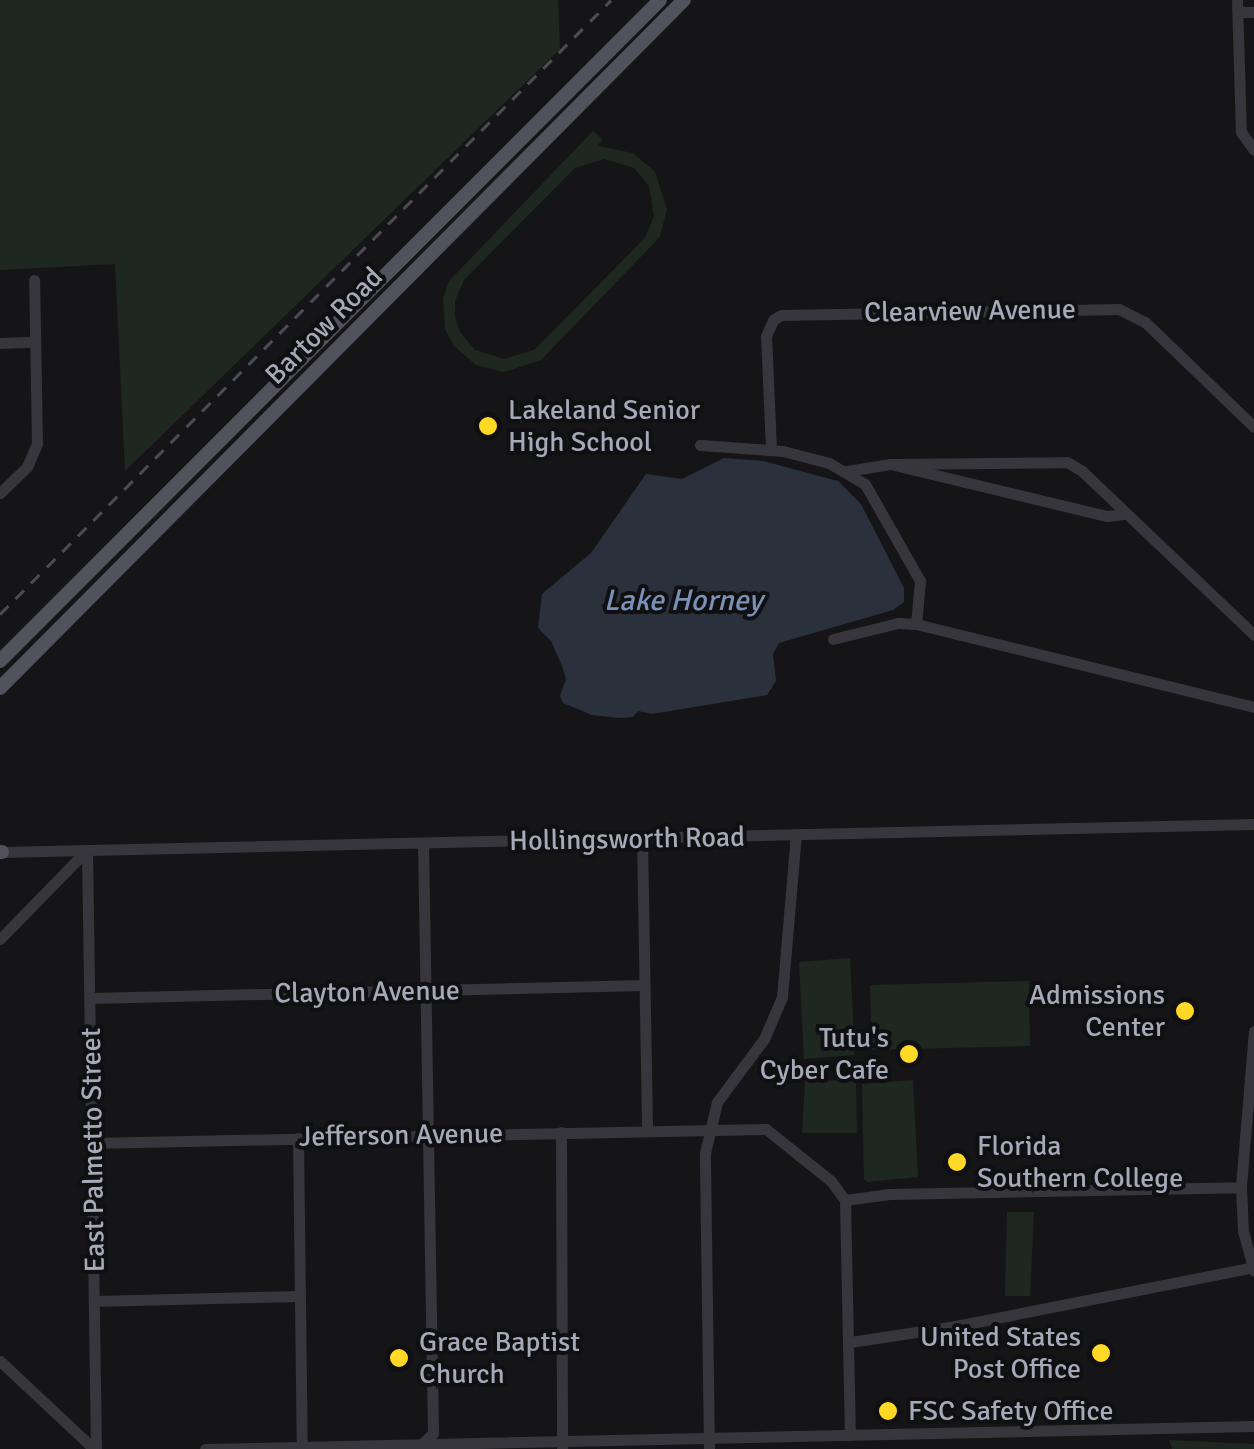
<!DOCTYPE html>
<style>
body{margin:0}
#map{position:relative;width:1254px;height:1449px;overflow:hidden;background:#151517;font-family:Signika,sans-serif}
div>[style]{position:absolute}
.green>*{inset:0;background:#1f2721}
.water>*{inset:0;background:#2a313c}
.minor>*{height:11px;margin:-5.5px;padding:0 5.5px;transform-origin:5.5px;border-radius:5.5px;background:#36363c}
.major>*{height:14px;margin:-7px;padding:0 7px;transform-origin:7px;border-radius:7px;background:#52525c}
.rail>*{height:2.5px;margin-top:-1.25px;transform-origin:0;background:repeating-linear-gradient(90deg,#4b4b54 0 12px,transparent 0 22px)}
.dots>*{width:28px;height:28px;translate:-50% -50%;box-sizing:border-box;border:5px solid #101012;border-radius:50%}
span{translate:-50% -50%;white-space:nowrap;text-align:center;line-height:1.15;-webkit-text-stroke:8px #101012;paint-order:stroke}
.street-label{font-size:28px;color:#a6a9b8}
.poi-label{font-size:28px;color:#a6a9b8}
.left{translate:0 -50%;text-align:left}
.right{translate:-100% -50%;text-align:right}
.water-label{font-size:30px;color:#7a90b6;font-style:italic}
</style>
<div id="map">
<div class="green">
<div style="clip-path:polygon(0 0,558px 0,560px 49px,125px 471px,115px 264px,0 270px)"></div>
<div style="clip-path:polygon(evenodd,593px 131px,603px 140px,597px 146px,633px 153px,655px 172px,667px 209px,660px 237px,541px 360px,504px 372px,476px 365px,454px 346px,445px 329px,443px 299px,449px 281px,593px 131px,604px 159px,634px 168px,649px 186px,654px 216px,645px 238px,534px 350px,504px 359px,475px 350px,460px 332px,455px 317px,455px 301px,464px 280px,575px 168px,604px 159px)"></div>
<div style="clip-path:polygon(850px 958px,855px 1055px,804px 1059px,799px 962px)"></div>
<div style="clip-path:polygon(1029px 981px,1030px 1046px,872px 1050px,870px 985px)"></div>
<div style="clip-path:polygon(853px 1080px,856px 1084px,857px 1133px,802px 1133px,805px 1081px)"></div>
<div style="clip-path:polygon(913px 1080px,918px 1177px,867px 1182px,864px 1179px,862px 1084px)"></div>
<div style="clip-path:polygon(1007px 1212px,1034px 1212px,1030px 1296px,1005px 1296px)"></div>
<div style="clip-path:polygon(1169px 1440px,1254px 1444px,1254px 1449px,1172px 1449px)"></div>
</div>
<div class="water">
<div style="clip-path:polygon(724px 458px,763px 461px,838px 481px,861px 504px,904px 588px,904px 602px,893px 610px,779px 643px,773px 654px,776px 681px,767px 695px,652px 714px,638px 711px,633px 717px,619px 718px,592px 715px,563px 703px,560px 696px,566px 679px,562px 666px,551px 641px,538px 628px,542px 594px,591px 553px,646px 474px,682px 479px)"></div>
</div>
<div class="minor">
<div style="left:1237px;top:0;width:132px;rotate:88.3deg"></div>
<div style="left:1241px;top:132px;width:22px;rotate:54deg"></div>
<div style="left:1238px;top:12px;width:16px"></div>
<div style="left:0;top:343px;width:35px;rotate:-2deg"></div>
<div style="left:700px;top:445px;width:83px;rotate:4.1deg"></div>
<div style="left:783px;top:451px;width:48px;rotate:14.6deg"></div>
<div style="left:829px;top:463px;width:42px;rotate:30.3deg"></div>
<div style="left:865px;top:484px;width:112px;rotate:60.4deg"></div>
<div style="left:920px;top:581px;width:43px;rotate:95.3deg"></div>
<div style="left:916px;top:624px;width:18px;rotate:-177deg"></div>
<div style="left:898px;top:623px;width:67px;rotate:166.2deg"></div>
<div style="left:771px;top:449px;width:113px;rotate:-92.5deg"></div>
<div style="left:766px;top:336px;width:17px;rotate:-66deg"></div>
<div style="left:773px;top:320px;width:9px;rotate:-32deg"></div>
<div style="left:781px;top:315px;width:338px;rotate:-1deg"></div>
<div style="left:1119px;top:309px;width:29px;rotate:27deg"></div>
<div style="left:1145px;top:322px;width:151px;rotate:43.9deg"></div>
<div style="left:890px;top:464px;width:177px;rotate:-0.6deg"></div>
<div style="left:1067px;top:462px;width:17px;rotate:31deg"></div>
<div style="left:1082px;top:471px;width:238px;rotate:43.6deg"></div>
<div style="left:847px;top:471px;width:44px;rotate:-9.2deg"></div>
<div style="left:890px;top:464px;width:223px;rotate:13.5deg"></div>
<div style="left:1107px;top:516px;width:17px;rotate:-7deg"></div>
<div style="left:0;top:493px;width:37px;rotate:-44deg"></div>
<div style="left:27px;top:467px;width:25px;rotate:-67deg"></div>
<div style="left:37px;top:444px;width:164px;rotate:-91deg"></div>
<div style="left:916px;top:624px;width:348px;rotate:13.8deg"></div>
<div style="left:642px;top:838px;width:291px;rotate:89deg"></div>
<div style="left:87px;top:850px;width:599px;rotate:89.14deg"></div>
<div style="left:0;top:852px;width:1254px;rotate:-1.28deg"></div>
<div style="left:0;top:939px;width:124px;rotate:-45.7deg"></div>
<div style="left:91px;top:998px;width:552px;rotate:-1.35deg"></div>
<div style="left:1254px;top:1031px;width:157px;rotate:94.8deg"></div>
<div style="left:1241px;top:1187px;width:44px;rotate:87.4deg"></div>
<div style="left:1243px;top:1231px;width:41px;rotate:74.6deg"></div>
<div style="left:561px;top:1132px;width:317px;rotate:89.8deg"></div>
<div style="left:298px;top:1138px;width:308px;rotate:89.3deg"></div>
<div style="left:92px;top:1143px;width:674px;rotate:-1.19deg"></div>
<div style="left:766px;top:1129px;width:83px;rotate:38.7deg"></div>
<div style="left:831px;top:1181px;width:24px;rotate:54deg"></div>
<div style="left:845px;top:1200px;width:235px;rotate:88.8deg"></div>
<div style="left:845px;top:1200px;width:45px;rotate:-7.6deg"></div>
<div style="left:890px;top:1194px;width:351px;rotate:-1.1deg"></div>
<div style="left:94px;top:1301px;width:206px;rotate:-1.4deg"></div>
<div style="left:850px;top:1342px;width:107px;rotate:-8.6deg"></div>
<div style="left:956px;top:1326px;width:303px;rotate:-11.2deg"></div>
<div style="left:0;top:1361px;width:129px;rotate:43.1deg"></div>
<div style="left:420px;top:1446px;width:18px;rotate:-45deg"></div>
<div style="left:433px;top:1433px;width:590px;rotate:-90.97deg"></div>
<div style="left:205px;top:1449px;width:1049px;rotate:-1.26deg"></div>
<div style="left:709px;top:1449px;width:296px;rotate:-90.8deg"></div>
<div style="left:705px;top:1153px;width:52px;rotate:-76.8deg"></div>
<div style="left:717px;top:1102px;width:79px;rotate:-53.3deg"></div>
<div style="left:764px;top:1039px;width:46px;rotate:-66.8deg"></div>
<div style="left:782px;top:997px;width:163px;rotate:-85.1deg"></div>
</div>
<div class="major">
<div style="left:0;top:661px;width:934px;rotate:-45.04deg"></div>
<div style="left:0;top:688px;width:970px;rotate:-45.17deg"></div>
<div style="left:0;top:852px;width:2px"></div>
</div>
<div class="rail">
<div style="left:0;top:614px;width:866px;rotate:-45.14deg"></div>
</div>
<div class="dots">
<div style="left:488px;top:426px;background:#ffd925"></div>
<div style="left:1185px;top:1011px;background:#ffd925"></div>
<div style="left:909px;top:1054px;background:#ffd925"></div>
<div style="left:957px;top:1162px;background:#ffd925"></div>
<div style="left:1101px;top:1353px;background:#ffd925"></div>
<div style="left:399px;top:1358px;background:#ffd925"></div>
<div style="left:888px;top:1411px;background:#ffd925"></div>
</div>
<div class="street-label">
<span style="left:970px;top:311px;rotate:-1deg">Clearview Avenue</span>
<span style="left:324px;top:326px;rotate:-45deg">Bartow Road</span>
<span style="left:627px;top:839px;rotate:-1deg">Hollingsworth Road</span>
<span style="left:367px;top:992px;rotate:-1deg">Clayton Avenue</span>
<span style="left:401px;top:1135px;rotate:-1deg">Jefferson Avenue</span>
<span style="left:93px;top:1150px;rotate:-91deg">East Palmetto Street</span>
</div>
<div class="poi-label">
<span class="left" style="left:508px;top:426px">Lakeland Senior<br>High School</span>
<span class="right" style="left:1165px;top:1011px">Admissions<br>Center</span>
<span class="right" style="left:889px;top:1054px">Tutu's<br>Cyber Cafe</span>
<span class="left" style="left:977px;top:1162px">Florida<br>Southern College</span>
<span class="right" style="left:1081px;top:1353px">United States<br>Post Office</span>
<span class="left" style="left:419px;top:1358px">Grace Baptist<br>Church</span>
<span class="left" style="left:908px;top:1411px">FSC Safety Office</span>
</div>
<div class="water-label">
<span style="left:683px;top:601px">Lake Horney</span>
</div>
</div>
